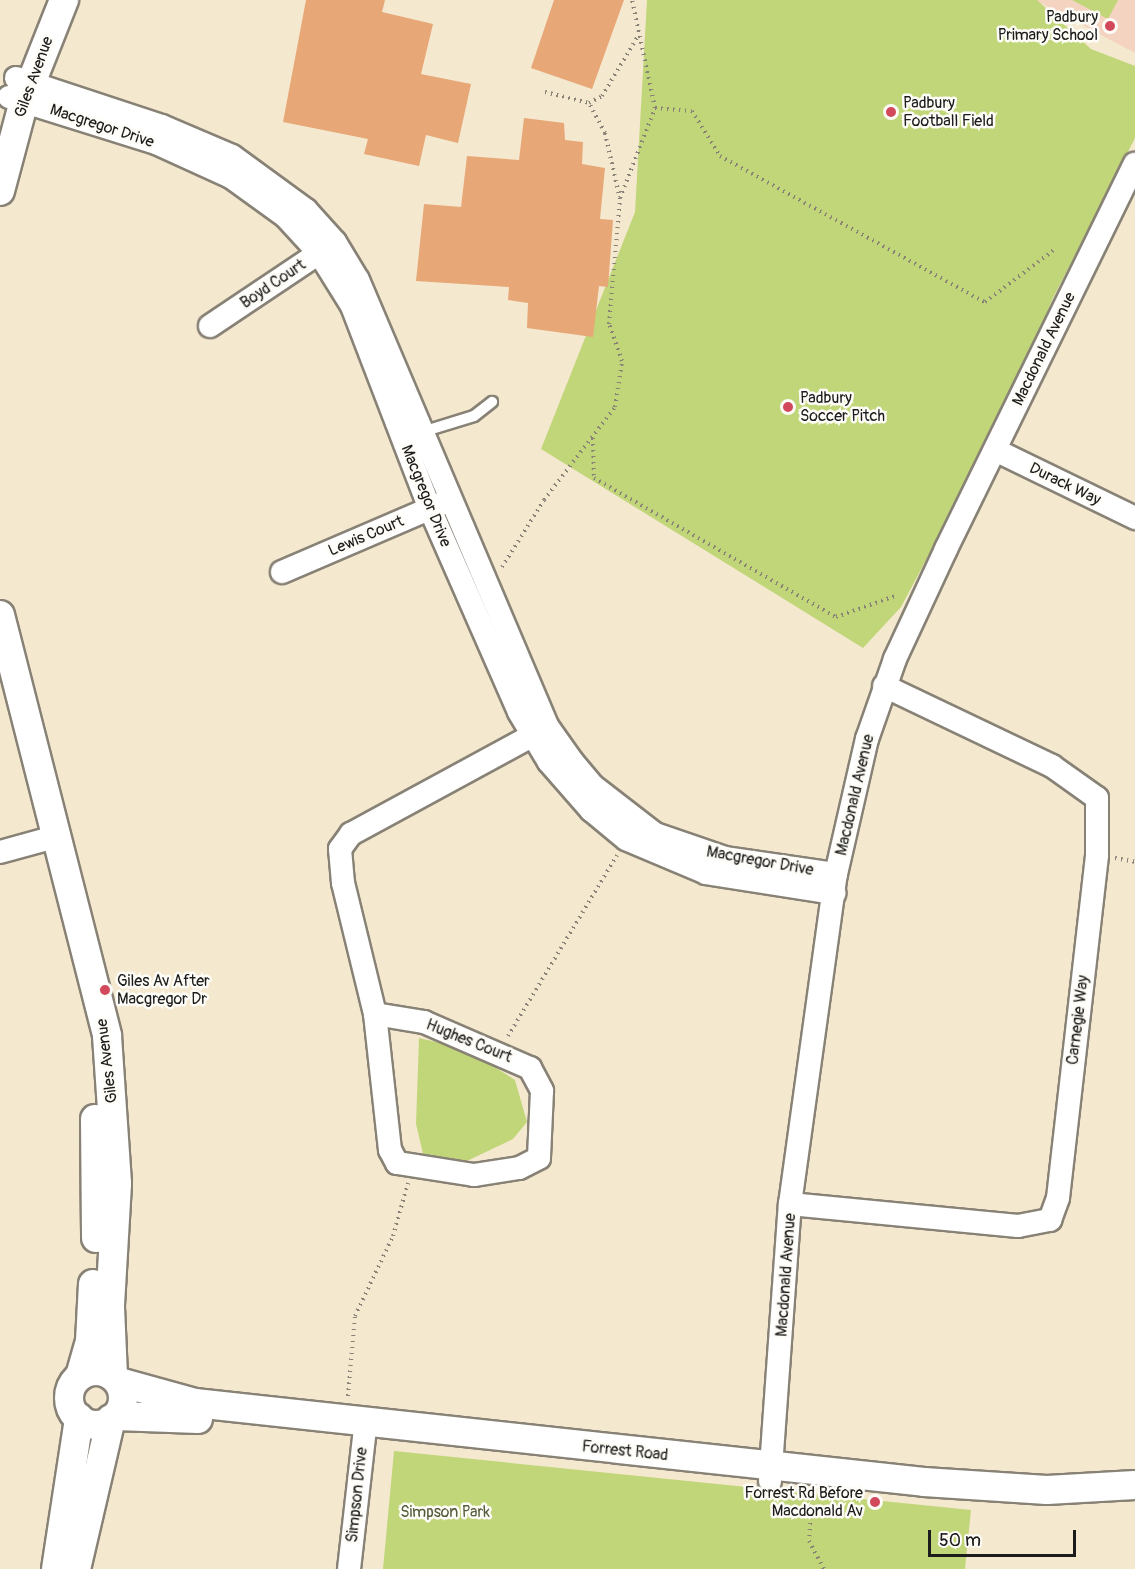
<!DOCTYPE html>
<style>
body{margin:0}
#map{position:relative;width:1135px;height:1569px;overflow:hidden;background:#f4e8cf;font-family:Pangolin,sans-serif}
div>[style]{position:absolute}
.built>*{inset:0;background:#f5d3c1}
.green>*{inset:0;background:#c1d679}
.building>*{inset:0;background:#e7a777}
.path>*{height:4px;margin-top:-2px;transform-origin:0;background:repeating-linear-gradient(90deg,#888276 0 1.5px,transparent 0 6px)}
.roads{filter:drop-shadow(2px 0 #888276) drop-shadow(-2px 0 #888276) drop-shadow(0 2px #888276) drop-shadow(0 -2px #888276)}
.service>*{height:10px;margin:-5px;padding:0 5px;transform-origin:5px;border-radius:5px;background:#fff}
.minor>*{height:22px;margin:-11px;padding:0 11px;transform-origin:11px;border-radius:11px;background:#fff}
.tertiary>*{height:28px;margin:-14px;padding:0 14px;transform-origin:14px;border-radius:14px;background:#fff}
.tertiary>.ring{margin:-14px;padding:0;box-sizing:content-box;background:none;border:28px solid #fff;border-radius:50%}
.dots>*{width:16px;height:16px;translate:-50% -50%;box-sizing:border-box;border:3px solid #fdfcf7;border-radius:50%}
span{translate:-50% -50%;white-space:nowrap;text-align:center;line-height:1.15;-webkit-text-stroke:5px #fdfcf7;paint-order:stroke}
.poi-label{font-size:16px;color:#1c1c1c}
.right{translate:-100% -50%;text-align:right}
.left{translate:0 -50%;text-align:left}
.street-label{font-size:16px;color:#1c1c1c}
.park-label{font-size:16px;color:#565d3d}
.scale{position:absolute;left:928px;top:1530px;width:148px;height:27px;box-sizing:border-box;border:3px solid #1c1c1c;border-top:0;padding-left:8px;font-size:18px;line-height:21px;white-space:nowrap;color:#1c1c1c;-webkit-text-stroke:4px #fdfcf7;paint-order:stroke}
</style>
<div id="map">
<div class="built">
<div style="clip-path:polygon(1035px 0,1135px 0,1135px 53px)"></div>
</div>
<div class="green">
<div style="clip-path:polygon(647px 0,1037px 0,1091px 49px,1135px 66px,1135px 138px,1052px 300px,1019px 385px,901px 607px,863px 648px,541px 449px,635px 212px)"></div>
<div style="clip-path:polygon(1072px 0,1118px 0,1108px 19px)"></div>
<div style="clip-path:polygon(419px 1038px,466px 1049px,515px 1080px,527px 1122px,513px 1139px,429px 1179px,416px 1124px)"></div>
<div style="clip-path:polygon(394px 1451px,971px 1510px,965px 1569px,383px 1569px)"></div>
</div>
<div class="building">
<div style="clip-path:polygon(306px 0,385px 0,382px 12px,433px 24px,421px 74px,471px 84px,458px 143px,426px 135px,419px 166px,364px 154px,368px 139px,283px 122px)"></div>
<div style="clip-path:polygon(554px 0,624px 0,592px 89px,531px 68px)"></div>
<div style="clip-path:polygon(524px 118px,564px 123px,565px 140px,583px 142px,582px 164px,605px 168px,600px 219px,613px 220px,608px 287px,599px 286px,593px 337px,527px 328px,528px 303px,508px 300px,509px 287px,416px 281px,424px 204px,461px 207px,467px 156px,519px 160px)"></div>
</div>
<div class="path">
<div style="left:545px;top:92px;width:45px;rotate:14deg"></div>
<div style="left:589px;top:103px;width:15px;rotate:-28deg"></div>
<div style="left:602px;top:96px;width:70px;rotate:-59deg"></div>
<div style="left:655px;top:108px;width:37px;rotate:5deg"></div>
<div style="left:692px;top:111px;width:53px;rotate:58.1deg"></div>
<div style="left:720px;top:156px;width:303px;rotate:28.9deg"></div>
<div style="left:985px;top:302px;width:88px;rotate:-37.1deg"></div>
<div style="left:620px;top:198px;width:97px;rotate:-68.7deg"></div>
<div style="left:655px;top:108px;width:110px;rotate:-102deg"></div>
<div style="left:593px;top:438px;width:40px;rotate:88.6deg"></div>
<div style="left:594px;top:478px;width:279px;rotate:29.9deg"></div>
<div style="left:836px;top:617px;width:63px;rotate:-19.6deg"></div>
<div style="left:502px;top:567px;width:79px;rotate:-57.9deg"></div>
<div style="left:544px;top:500px;width:117px;rotate:-52.6deg"></div>
<div style="left:615px;top:407px;width:47px;rotate:-81.3deg"></div>
<div style="left:622px;top:361px;width:39px;rotate:-109deg"></div>
<div style="left:609px;top:324px;width:125px;rotate:-85deg"></div>
<div style="left:620px;top:199px;width:68px;rotate:-102.8deg"></div>
<div style="left:605px;top:133px;width:34px;rotate:-118deg"></div>
<div style="left:1115px;top:858px;width:20px;rotate:11deg"></div>
<div style="left:508px;top:1036px;width:211px;rotate:-58.9deg"></div>
<div style="left:348px;top:1396px;width:80px;rotate:-85deg"></div>
<div style="left:355px;top:1316px;width:89px;rotate:-64.6deg"></div>
<div style="left:393px;top:1236px;width:55px;rotate:-74.2deg"></div>
<div style="left:812px;top:1493px;width:48px;rotate:93.6deg"></div>
<div style="left:809px;top:1541px;width:32px;rotate:62deg"></div>
</div>
<div class="roads">
<div class="service">
<div style="left:422px;top:432px;width:54px;rotate:-17.1deg"></div>
<div style="left:474px;top:416px;width:23px;rotate:-38deg"></div>
</div>
<div class="minor">
<div style="left:16px;top:78px;width:154px;rotate:18.2deg"></div>
<div style="left:162px;top:126px;width:76px;rotate:23.2deg"></div>
<div style="left:232px;top:156px;width:92px;rotate:36.1deg"></div>
<div style="left:306px;top:210px;width:43px;rotate:47.8deg"></div>
<div style="left:335px;top:242px;width:44px;rotate:58.8deg"></div>
<div style="left:358px;top:280px;width:486px;rotate:67deg"></div>
<div style="left:548px;top:727px;width:42px;rotate:54.8deg"></div>
<div style="left:572px;top:761px;width:33px;rotate:50deg"></div>
<div style="left:593px;top:786px;width:78px;rotate:37.7deg"></div>
<div style="left:655px;top:834px;width:74px;rotate:18.9deg"></div>
<div style="left:725px;top:858px;width:112px;rotate:8.2deg"></div>
<div style="left:9px;top:97px;width:154px;rotate:17.4deg"></div>
<div style="left:156px;top:143px;width:82px;rotate:24.4deg"></div>
<div style="left:231px;top:177px;width:68px;rotate:36deg"></div>
<div style="left:286px;top:217px;width:49px;rotate:47.5deg"></div>
<div style="left:319px;top:253px;width:62px;rotate:58.1deg"></div>
<div style="left:352px;top:306px;width:217px;rotate:69deg"></div>
<div style="left:430px;top:509px;width:222px;rotate:66.3deg"></div>
<div style="left:519px;top:712px;width:58px;rotate:59deg"></div>
<div style="left:549px;top:762px;width:64px;rotate:48.8deg"></div>
<div style="left:591px;top:810px;width:45px;rotate:39.6deg"></div>
<div style="left:626px;top:839px;width:87px;rotate:23deg"></div>
<div style="left:706px;top:873px;width:130px;rotate:8.9deg"></div>
<div style="left:210px;top:326px;width:146px;rotate:-33.8deg"></div>
<div style="left:995px;top:450px;width:156px;rotate:25.9deg"></div>
<div style="left:282px;top:572px;width:175px;rotate:-23.2deg"></div>
<div style="left:0;top:852px;width:60px;rotate:-15.4deg"></div>
<div style="left:375px;top:1014px;width:50px;rotate:9.3deg"></div>
<div style="left:424px;top:1022px;width:116px;rotate:23.5deg"></div>
<div style="left:530px;top:1068px;width:26px;rotate:62deg"></div>
<div style="left:542px;top:1091px;width:67px;rotate:92.6deg"></div>
<div style="left:539px;top:1158px;width:22px;rotate:153deg"></div>
<div style="left:519px;top:1168px;width:46px;rotate:171.2deg"></div>
<div style="left:474px;top:1175px;width:78px;rotate:-171.1deg"></div>
<div style="left:397px;top:1163px;width:15px;rotate:-118deg"></div>
<div style="left:390px;top:1150px;width:137px;rotate:-96.3deg"></div>
<div style="left:375px;top:1014px;width:135px;rotate:-103.7deg"></div>
<div style="left:343px;top:883px;width:34px;rotate:-95deg"></div>
<div style="left:340px;top:849px;width:19px;rotate:-54deg"></div>
<div style="left:351px;top:834px;width:220px;rotate:-28.5deg"></div>
<div style="left:790px;top:1204px;width:229px;rotate:5.5deg"></div>
<div style="left:1018px;top:1226px;width:33px;rotate:-11deg"></div>
<div style="left:1050px;top:1220px;width:23px;rotate:-70deg"></div>
<div style="left:1058px;top:1198px;width:345px;rotate:-83.5deg"></div>
<div style="left:1097px;top:855px;width:57px;rotate:-90deg"></div>
<div style="left:1097px;top:798px;width:55px;rotate:-144.6deg"></div>
<div style="left:1052px;top:766px;width:186px;rotate:-154.5deg"></div>
<div style="left:770px;top:1481px;width:278px;rotate:-85.9deg"></div>
<div style="left:790px;top:1204px;width:333px;rotate:-82.1deg"></div>
<div style="left:836px;top:874px;width:139px;rotate:-77.1deg"></div>
<div style="left:867px;top:739px;width:85px;rotate:-70.7deg"></div>
<div style="left:895px;top:659px;width:121px;rotate:-65.1deg"></div>
<div style="left:946px;top:549px;width:429px;rotate:-63.9deg"></div>
<div style="left:349px;top:1569px;width:150px;rotate:-83.5deg"></div>
</div>
<div class="tertiary">
<div style="left:0;top:191px;width:93px;rotate:-75.1deg"></div>
<div style="left:24px;top:101px;width:109px;rotate:-68.4deg"></div>
<div style="left:0;top:615px;width:434px;rotate:75.7deg"></div>
<div style="left:107px;top:1036px;width:148px;rotate:86.1deg"></div>
<div style="left:117px;top:1184px;width:123px;rotate:93.3deg"></div>
<div style="left:110px;top:1307px;width:69px;rotate:87.5deg"></div>
<div style="left:95px;top:1119px;width:119px;rotate:89.5deg"></div>
<div class="ring" style="left:69px;top:1371px;width:26px;height:26px"></div>
<div style="left:80px;top:1376px;width:36px;rotate:-74deg"></div>
<div style="left:90px;top:1341px;width:57px;rotate:-87deg"></div>
<div style="left:119px;top:1382px;width:79px;rotate:15.4deg"></div>
<div style="left:195px;top:1403px;width:733px;rotate:6.18deg"></div>
<div style="left:924px;top:1482px;width:123px;rotate:3.7deg"></div>
<div style="left:1047px;top:1490px;width:88px;rotate:-3.3deg"></div>
<div style="left:116px;top:1416px;width:82px;rotate:2.1deg"></div>
<div style="left:56px;top:1569px;width:153px;rotate:-81.3deg"></div>
<div style="left:76px;top:1569px;width:154px;rotate:-76.9deg"></div>
</div>
</div>
<div class="dots">
<div style="left:1110px;top:26px;background:#d1495b"></div>
<div style="left:891px;top:112px;background:#d1495b"></div>
<div style="left:788px;top:407px;background:#d1495b"></div>
<div style="left:105px;top:990px;background:#d1495b"></div>
<div style="left:875px;top:1502px;background:#d1495b"></div>
</div>
<div class="poi-label">
<span class="right" style="left:1098px;top:26px">Padbury<br>Primary School</span>
<span class="left" style="left:903px;top:112px">Padbury<br>Football Field</span>
<span class="left" style="left:800px;top:407px">Padbury<br>Soccer Pitch</span>
<span class="left" style="left:117px;top:990px">Giles Av After<br>Macgregor Dr</span>
<span class="right" style="left:863px;top:1502px">Forrest Rd Before<br>Macdonald Av</span>
</div>
<div class="street-label">
<span style="left:34px;top:77px;rotate:-70deg">Giles Avenue</span>
<span style="left:102px;top:126px;rotate:18deg">Macgregor Drive</span>
<span style="left:273px;top:284px;rotate:-34deg">Boyd Court</span>
<span style="left:1044px;top:349px;rotate:-64deg">Macdonald Avenue</span>
<span style="left:1065px;top:484px;rotate:26deg">Durack Way</span>
<span style="left:426px;top:496px;rotate:68deg">Macgregor Drive</span>
<span style="left:366px;top:536px;rotate:-23deg">Lewis Court</span>
<span style="left:855px;top:795px;rotate:-77deg">Macdonald Avenue</span>
<span style="left:760px;top:861px;rotate:10deg">Macgregor Drive</span>
<span style="left:1078px;top:1020px;rotate:-83deg">Carnegie Way</span>
<span style="left:469px;top:1041px;rotate:22deg">Hughes Court</span>
<span style="left:107px;top:1061px;rotate:-97deg">Giles Avenue</span>
<span style="left:786px;top:1275px;rotate:-86deg">Macdonald Avenue</span>
<span style="left:625px;top:1451px;rotate:6deg">Forrest Road</span>
<span style="left:357px;top:1495px;rotate:-84deg">Simpson Drive</span>
</div>
<div class="park-label">
<span style="left:445px;top:1512px">Simpson Park</span>
</div>
<div class="scale">50 m</div>
</div>
